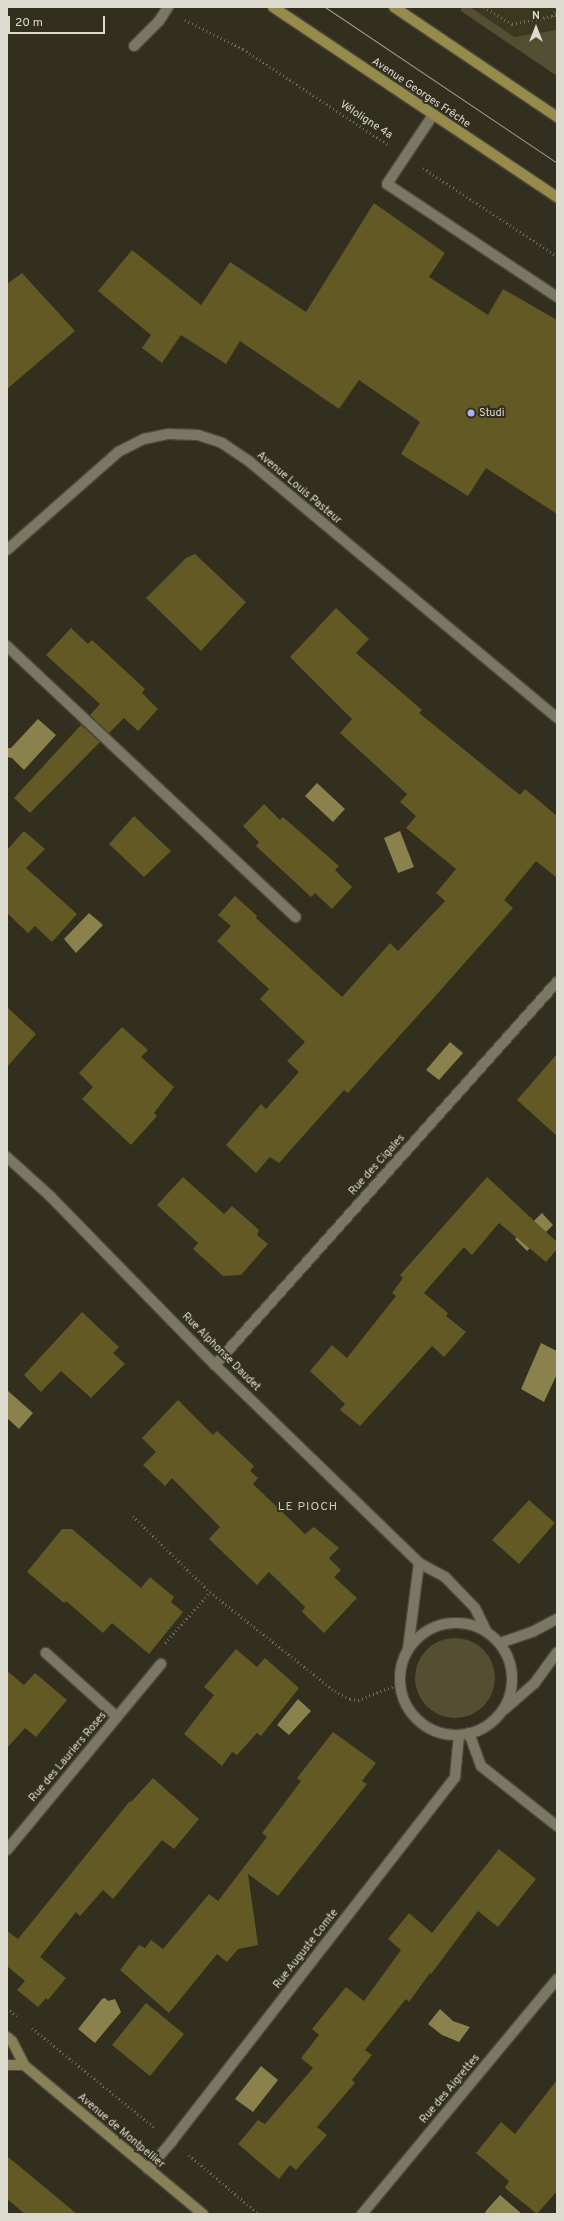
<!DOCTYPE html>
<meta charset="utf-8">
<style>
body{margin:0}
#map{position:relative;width:564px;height:2221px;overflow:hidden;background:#322f1e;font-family:Overpass,sans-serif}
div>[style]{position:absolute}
.built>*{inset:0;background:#3c381f}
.green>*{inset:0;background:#544f33}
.round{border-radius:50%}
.water>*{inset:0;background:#8a814c}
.building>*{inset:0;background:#625924}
.path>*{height:2.5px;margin-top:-1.25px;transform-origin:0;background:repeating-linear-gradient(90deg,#706d5e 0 1px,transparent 0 4px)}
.roads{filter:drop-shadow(1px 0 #4d4a3b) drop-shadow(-1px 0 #4d4a3b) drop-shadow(0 1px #4d4a3b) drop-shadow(0 -1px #4d4a3b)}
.service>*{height:10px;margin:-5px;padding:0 5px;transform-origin:5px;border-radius:5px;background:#7a7763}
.minor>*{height:10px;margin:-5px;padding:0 5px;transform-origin:5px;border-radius:5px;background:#7a7763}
.minor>.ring{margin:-5px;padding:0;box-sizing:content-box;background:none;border:10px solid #7a7763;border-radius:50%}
.secondary>*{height:10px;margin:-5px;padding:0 5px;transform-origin:5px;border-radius:5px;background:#888157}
.primary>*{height:10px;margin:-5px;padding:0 5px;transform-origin:5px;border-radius:5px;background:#968b4a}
.tram>*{height:1px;margin:-0.5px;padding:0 0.5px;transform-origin:0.5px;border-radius:0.5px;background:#9d9b8d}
.dots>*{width:11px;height:11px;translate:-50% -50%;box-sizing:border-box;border:2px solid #322f1e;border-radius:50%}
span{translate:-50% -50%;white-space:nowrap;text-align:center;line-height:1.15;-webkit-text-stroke:4px #322f1e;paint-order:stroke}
.street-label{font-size:11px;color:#dddbd0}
.poi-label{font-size:11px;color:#dddbd0}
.left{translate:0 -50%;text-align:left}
.neighbourhood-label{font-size:12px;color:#cdcab4;letter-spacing:1px}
.frame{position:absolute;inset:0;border:8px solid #dddbd0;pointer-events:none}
.north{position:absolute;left:516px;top:8px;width:40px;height:40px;-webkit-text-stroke:3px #322f1e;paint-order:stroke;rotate:0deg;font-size:11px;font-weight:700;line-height:16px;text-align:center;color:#dddbd0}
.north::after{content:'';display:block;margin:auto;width:14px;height:18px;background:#dddbd0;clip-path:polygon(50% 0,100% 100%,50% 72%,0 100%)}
.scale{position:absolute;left:8px;top:16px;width:97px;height:18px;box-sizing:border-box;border:2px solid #dddbd0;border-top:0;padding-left:5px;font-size:12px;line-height:14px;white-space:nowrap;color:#dddbd0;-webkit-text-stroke:3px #322f1e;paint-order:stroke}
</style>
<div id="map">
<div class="built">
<div style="clip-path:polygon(461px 7px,557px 7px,557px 76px)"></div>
</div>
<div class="green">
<div style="clip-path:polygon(461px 7px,470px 7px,514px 37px,557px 30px,557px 76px,461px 11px)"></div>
<div class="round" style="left:415px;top:1638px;width:80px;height:80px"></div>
</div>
<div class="water">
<div style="clip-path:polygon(38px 719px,56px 735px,24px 770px,12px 758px,7px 757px,7px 748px,11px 748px)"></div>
<div style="clip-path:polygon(317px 783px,345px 809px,333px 822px,305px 796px)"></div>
<div style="clip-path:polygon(400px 831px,414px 867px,398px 873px,384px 838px)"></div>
<div style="clip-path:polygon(89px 913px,103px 925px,76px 953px,64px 939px)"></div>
<div style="clip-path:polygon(450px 1042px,463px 1053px,439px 1080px,426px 1070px)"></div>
<div style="clip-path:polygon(542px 1213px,553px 1225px,527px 1251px,515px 1239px)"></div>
<div style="clip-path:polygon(541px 1343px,557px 1351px,557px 1374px,544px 1402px,521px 1389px)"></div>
<div style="clip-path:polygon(7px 1390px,33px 1413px,19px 1429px,7px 1418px)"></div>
<div style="clip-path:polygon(298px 1699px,311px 1711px,289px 1735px,277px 1725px)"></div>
<div style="clip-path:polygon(105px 1998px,108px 2001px,115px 1999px,121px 2012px,95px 2043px,78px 2029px,102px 1999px)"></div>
<div style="clip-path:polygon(440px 2009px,453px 2021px,470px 2027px,459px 2042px,442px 2035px,428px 2024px)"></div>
<div style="clip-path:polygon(261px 2066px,278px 2080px,253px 2112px,235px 2099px)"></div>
<div style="clip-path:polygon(500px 2195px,522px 2214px,487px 2214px,485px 2212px)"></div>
</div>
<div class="building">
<div style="clip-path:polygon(374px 203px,445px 253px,429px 277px,488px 315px,503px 289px,557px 320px,557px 514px,486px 468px,468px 496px,401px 454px,420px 422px,359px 380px,339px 409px,240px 341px,226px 364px,181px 335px,162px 363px,142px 348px,151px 335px,98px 291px,132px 250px,201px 305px,230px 262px,306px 312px)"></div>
<div style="clip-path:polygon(22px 273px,75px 331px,7px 389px,7px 284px)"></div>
<div style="clip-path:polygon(195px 554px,246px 602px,201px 651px,146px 598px,186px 558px)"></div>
<div style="clip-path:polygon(336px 608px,369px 639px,356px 653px,422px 710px,419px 713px,520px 795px,525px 789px,557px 816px,557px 878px,536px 861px,504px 900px,513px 908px,431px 1001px,348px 1093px,344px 1090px,279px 1163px,270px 1157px,256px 1173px,226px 1145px,261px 1104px,266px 1109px,299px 1072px,287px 1061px,305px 1042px,260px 999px,269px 989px,217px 941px,231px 926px,218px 915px,235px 896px,257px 916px,256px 918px,342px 997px,390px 943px,398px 951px,445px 901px,436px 893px,456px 869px,406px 828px,416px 816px,400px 802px,407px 794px,340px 733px,352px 719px,290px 657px)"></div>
<div style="clip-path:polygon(71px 628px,88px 644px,92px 640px,145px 689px,142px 693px,158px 709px,138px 731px,124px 718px,109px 733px,90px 715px,100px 704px,46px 655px)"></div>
<div style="clip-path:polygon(81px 725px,100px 742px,30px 813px,14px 798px)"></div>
<div style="clip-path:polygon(264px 804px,280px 820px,283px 817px,339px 866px,335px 870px,352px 887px,332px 909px,315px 893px,311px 897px,256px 846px,259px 842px,243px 826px)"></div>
<div style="clip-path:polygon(134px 816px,171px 851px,144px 877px,109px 844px)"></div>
<div style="clip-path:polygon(24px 831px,45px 849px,26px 868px,77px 914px,52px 942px,35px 926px,28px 933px,7px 913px,7px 850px)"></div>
<div style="clip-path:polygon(7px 1007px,36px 1034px,7px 1067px)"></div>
<div style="clip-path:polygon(122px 1027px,148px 1050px,141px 1057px,174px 1087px,154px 1113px,157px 1116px,131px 1145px,82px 1099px,93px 1087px,79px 1073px)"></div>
<div style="clip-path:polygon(557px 1054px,557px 1136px,517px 1100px)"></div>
<div style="clip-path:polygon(183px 1177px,224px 1214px,232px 1206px,259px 1230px,257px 1235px,268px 1244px,241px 1275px,223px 1276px,193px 1249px,198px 1243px,157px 1205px)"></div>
<div style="clip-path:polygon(487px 1177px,557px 1242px,557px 1249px,546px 1262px,499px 1223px,472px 1255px,464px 1247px,424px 1293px,448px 1313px,446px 1316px,466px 1332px,444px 1357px,432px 1346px,360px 1426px,340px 1410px,345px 1404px,310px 1371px,332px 1345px,347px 1358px,396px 1296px,392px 1293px,403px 1278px,400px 1275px)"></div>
<div style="clip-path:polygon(82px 1312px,119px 1347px,113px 1353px,125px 1364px,91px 1398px,61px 1371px,41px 1392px,24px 1375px)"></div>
<div style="clip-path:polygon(178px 1400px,213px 1435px,217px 1431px,254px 1466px,250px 1471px,258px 1478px,253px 1484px,305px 1534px,314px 1527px,339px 1548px,329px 1558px,341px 1570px,334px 1577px,357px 1598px,324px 1633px,302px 1612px,305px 1607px,269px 1572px,257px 1585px,209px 1539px,220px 1527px,172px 1478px,165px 1486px,143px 1465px,156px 1452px,142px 1438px)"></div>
<div style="clip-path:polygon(529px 1500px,555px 1523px,519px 1564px,492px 1540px)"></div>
<div style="clip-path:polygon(62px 1529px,72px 1529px,141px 1588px,150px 1577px,174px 1597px,171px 1602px,183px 1612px,149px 1654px,112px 1623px,103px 1633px,66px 1601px,64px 1603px,27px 1572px)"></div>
<div style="clip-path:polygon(236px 1649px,257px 1667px,265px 1658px,299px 1688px,261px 1736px,257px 1733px,237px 1755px,232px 1752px,222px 1766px,184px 1734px,214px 1695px,204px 1687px)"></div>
<div style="clip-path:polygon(7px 1671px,24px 1685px,35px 1673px,67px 1700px,36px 1737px,25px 1728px,7px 1748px)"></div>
<div style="clip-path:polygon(333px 1732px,376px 1763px,362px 1781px,367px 1784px,278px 1896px,248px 1874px,258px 1945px,238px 1949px,227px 1962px,217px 1954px,169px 2013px,120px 1970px,139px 1945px,145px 1948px,151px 1940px,163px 1949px,209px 1894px,218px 1901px,267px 1837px,262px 1833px,301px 1781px,297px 1778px)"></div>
<div style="clip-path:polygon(153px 1778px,199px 1819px,174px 1849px,162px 1840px,113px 1899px,103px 1890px,80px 1916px,76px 1912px,40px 1957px,66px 1978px,48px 2000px,46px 1998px,38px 2007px,17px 1990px,25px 1981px,7px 1966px,7px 1931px,18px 1939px,130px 1801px,131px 1802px)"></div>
<div style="clip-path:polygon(499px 1849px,536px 1879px,498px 1927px,478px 1911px,431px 1974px,430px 1973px,409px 2002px,406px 1999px,365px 2050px,372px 2055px,352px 2080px,355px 2083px,317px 2127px,327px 2135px,296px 2170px,290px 2165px,279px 2179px,238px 2144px,258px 2120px,265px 2124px,313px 2068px,301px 2058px,319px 2035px,312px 2029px,346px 1987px,364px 2001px,401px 1950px,388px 1939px,409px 1913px,432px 1933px)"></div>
<div style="clip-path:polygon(146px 2003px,184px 2034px,150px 2076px,112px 2045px)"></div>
<div style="clip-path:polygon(557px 2080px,557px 2191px,537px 2214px,505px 2188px,509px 2181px,476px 2153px,501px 2122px,515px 2134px)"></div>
<div style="clip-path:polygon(7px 2156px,77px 2214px,25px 2214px,7px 2199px)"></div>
</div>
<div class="path">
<div style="left:484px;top:7px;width:33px;rotate:31deg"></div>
<div style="left:512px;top:24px;width:46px;rotate:-11.3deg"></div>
<div style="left:552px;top:16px;width:9px;rotate:-58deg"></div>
<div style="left:185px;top:20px;width:65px;rotate:26.6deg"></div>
<div style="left:243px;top:49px;width:173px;rotate:33.4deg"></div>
<div style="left:423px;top:168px;width:160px;rotate:33.3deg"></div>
<div style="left:133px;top:1516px;width:108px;rotate:44.6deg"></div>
<div style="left:165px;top:1643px;width:68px;rotate:-48.6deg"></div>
<div style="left:210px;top:1592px;width:159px;rotate:38.4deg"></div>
<div style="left:335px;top:1691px;width:17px;rotate:28deg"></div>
<div style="left:350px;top:1699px;width:8px;rotate:7deg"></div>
<div style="left:358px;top:1700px;width:45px;rotate:-20.9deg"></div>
<div style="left:7px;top:2008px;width:13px;rotate:39deg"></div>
<div style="left:32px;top:2028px;width:157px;rotate:39.1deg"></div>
<div style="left:189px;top:2155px;width:92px;rotate:40.1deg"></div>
</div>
<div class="roads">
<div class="service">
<div style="left:134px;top:46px;width:35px;rotate:-45deg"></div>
<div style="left:159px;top:21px;width:17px;rotate:-57deg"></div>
<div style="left:433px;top:115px;width:83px;rotate:123.7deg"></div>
<div style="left:387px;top:184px;width:204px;rotate:33.6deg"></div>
<div style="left:7px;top:646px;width:396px;rotate:43.2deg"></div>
<div style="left:117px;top:1717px;width:69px;rotate:-50.3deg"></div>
</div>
<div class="minor">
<div style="left:7px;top:550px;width:148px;rotate:-41.4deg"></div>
<div style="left:118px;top:452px;width:29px;rotate:-27deg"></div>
<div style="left:144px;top:439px;width:25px;rotate:-12deg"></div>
<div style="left:168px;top:434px;width:30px;rotate:2deg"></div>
<div style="left:198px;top:435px;width:25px;rotate:18deg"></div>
<div style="left:222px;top:443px;width:34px;rotate:34deg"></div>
<div style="left:250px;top:462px;width:400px;rotate:39.8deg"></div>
<div style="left:7px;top:1157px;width:59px;rotate:42.3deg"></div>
<div style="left:51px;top:1197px;width:235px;rotate:45.7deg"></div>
<div style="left:215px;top:1365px;width:284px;rotate:44.1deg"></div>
<div style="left:419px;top:1563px;width:30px;rotate:28deg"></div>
<div style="left:445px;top:1577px;width:43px;rotate:45.9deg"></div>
<div style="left:475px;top:1608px;width:25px;rotate:64deg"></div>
<div style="left:215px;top:1365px;width:513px;rotate:-48.24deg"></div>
<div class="ring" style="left:400px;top:1623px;width:102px;height:102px"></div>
<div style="left:500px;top:1643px;width:36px;rotate:-19deg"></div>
<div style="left:534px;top:1631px;width:26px;rotate:-28deg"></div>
<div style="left:408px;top:1649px;width:87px;rotate:-82.7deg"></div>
<div style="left:505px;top:1709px;width:38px;rotate:-41deg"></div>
<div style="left:534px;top:1684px;width:39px;rotate:-54deg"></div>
<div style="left:469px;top:1733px;width:35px;rotate:70deg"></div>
<div style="left:481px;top:1766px;width:97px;rotate:38.3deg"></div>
<div style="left:7px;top:1850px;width:173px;rotate:-50.4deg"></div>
<div style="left:117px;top:1717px;width:96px;rotate:-138deg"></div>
<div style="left:148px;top:2169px;width:37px;rotate:-49deg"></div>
<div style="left:172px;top:2141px;width:461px;rotate:-52.1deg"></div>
<div style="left:455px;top:1777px;width:42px;rotate:-84.6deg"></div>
<div style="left:362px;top:2214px;width:305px;rotate:-50.3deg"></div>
</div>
<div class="secondary">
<div style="left:7px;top:2037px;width:6px;rotate:39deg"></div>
<div style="left:12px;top:2041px;width:27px;rotate:63deg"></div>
<div style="left:24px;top:2065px;width:233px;rotate:39.8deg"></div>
<div style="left:7px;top:2065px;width:17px"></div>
</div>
<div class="primary">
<div style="left:273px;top:7px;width:342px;rotate:33.8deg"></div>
<div style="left:394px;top:7px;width:197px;rotate:34deg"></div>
</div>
</div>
<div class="tram">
<div style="left:325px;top:7px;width:280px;rotate:33.9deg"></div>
</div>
<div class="dots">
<div style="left:471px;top:413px;background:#a9b0fc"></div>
</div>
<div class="street-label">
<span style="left:421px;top:93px;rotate:34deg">Avenue Georges Frêche</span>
<span style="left:366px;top:120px;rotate:33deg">Véloligne 4a</span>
<span style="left:299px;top:488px;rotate:40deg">Avenue Louis Pasteur</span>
<span style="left:377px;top:1165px;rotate:-48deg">Rue des Cigales</span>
<span style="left:221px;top:1352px;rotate:45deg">Rue Alphonse Daudet</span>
<span style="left:68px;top:1757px;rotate:-50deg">Rue des Lauriers Roses</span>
<span style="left:306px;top:1949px;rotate:-52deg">Rue Auguste Comte</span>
<span style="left:450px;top:2089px;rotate:-50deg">Rue des Aigrettes</span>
<span style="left:121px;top:2131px;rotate:40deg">Avenue de Montpellier</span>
</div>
<div class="poi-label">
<span class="left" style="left:479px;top:413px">Studi</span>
</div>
<div class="neighbourhood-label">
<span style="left:308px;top:1508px">LE PIOCH</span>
</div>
<div class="frame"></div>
<div class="north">N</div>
<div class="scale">20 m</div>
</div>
